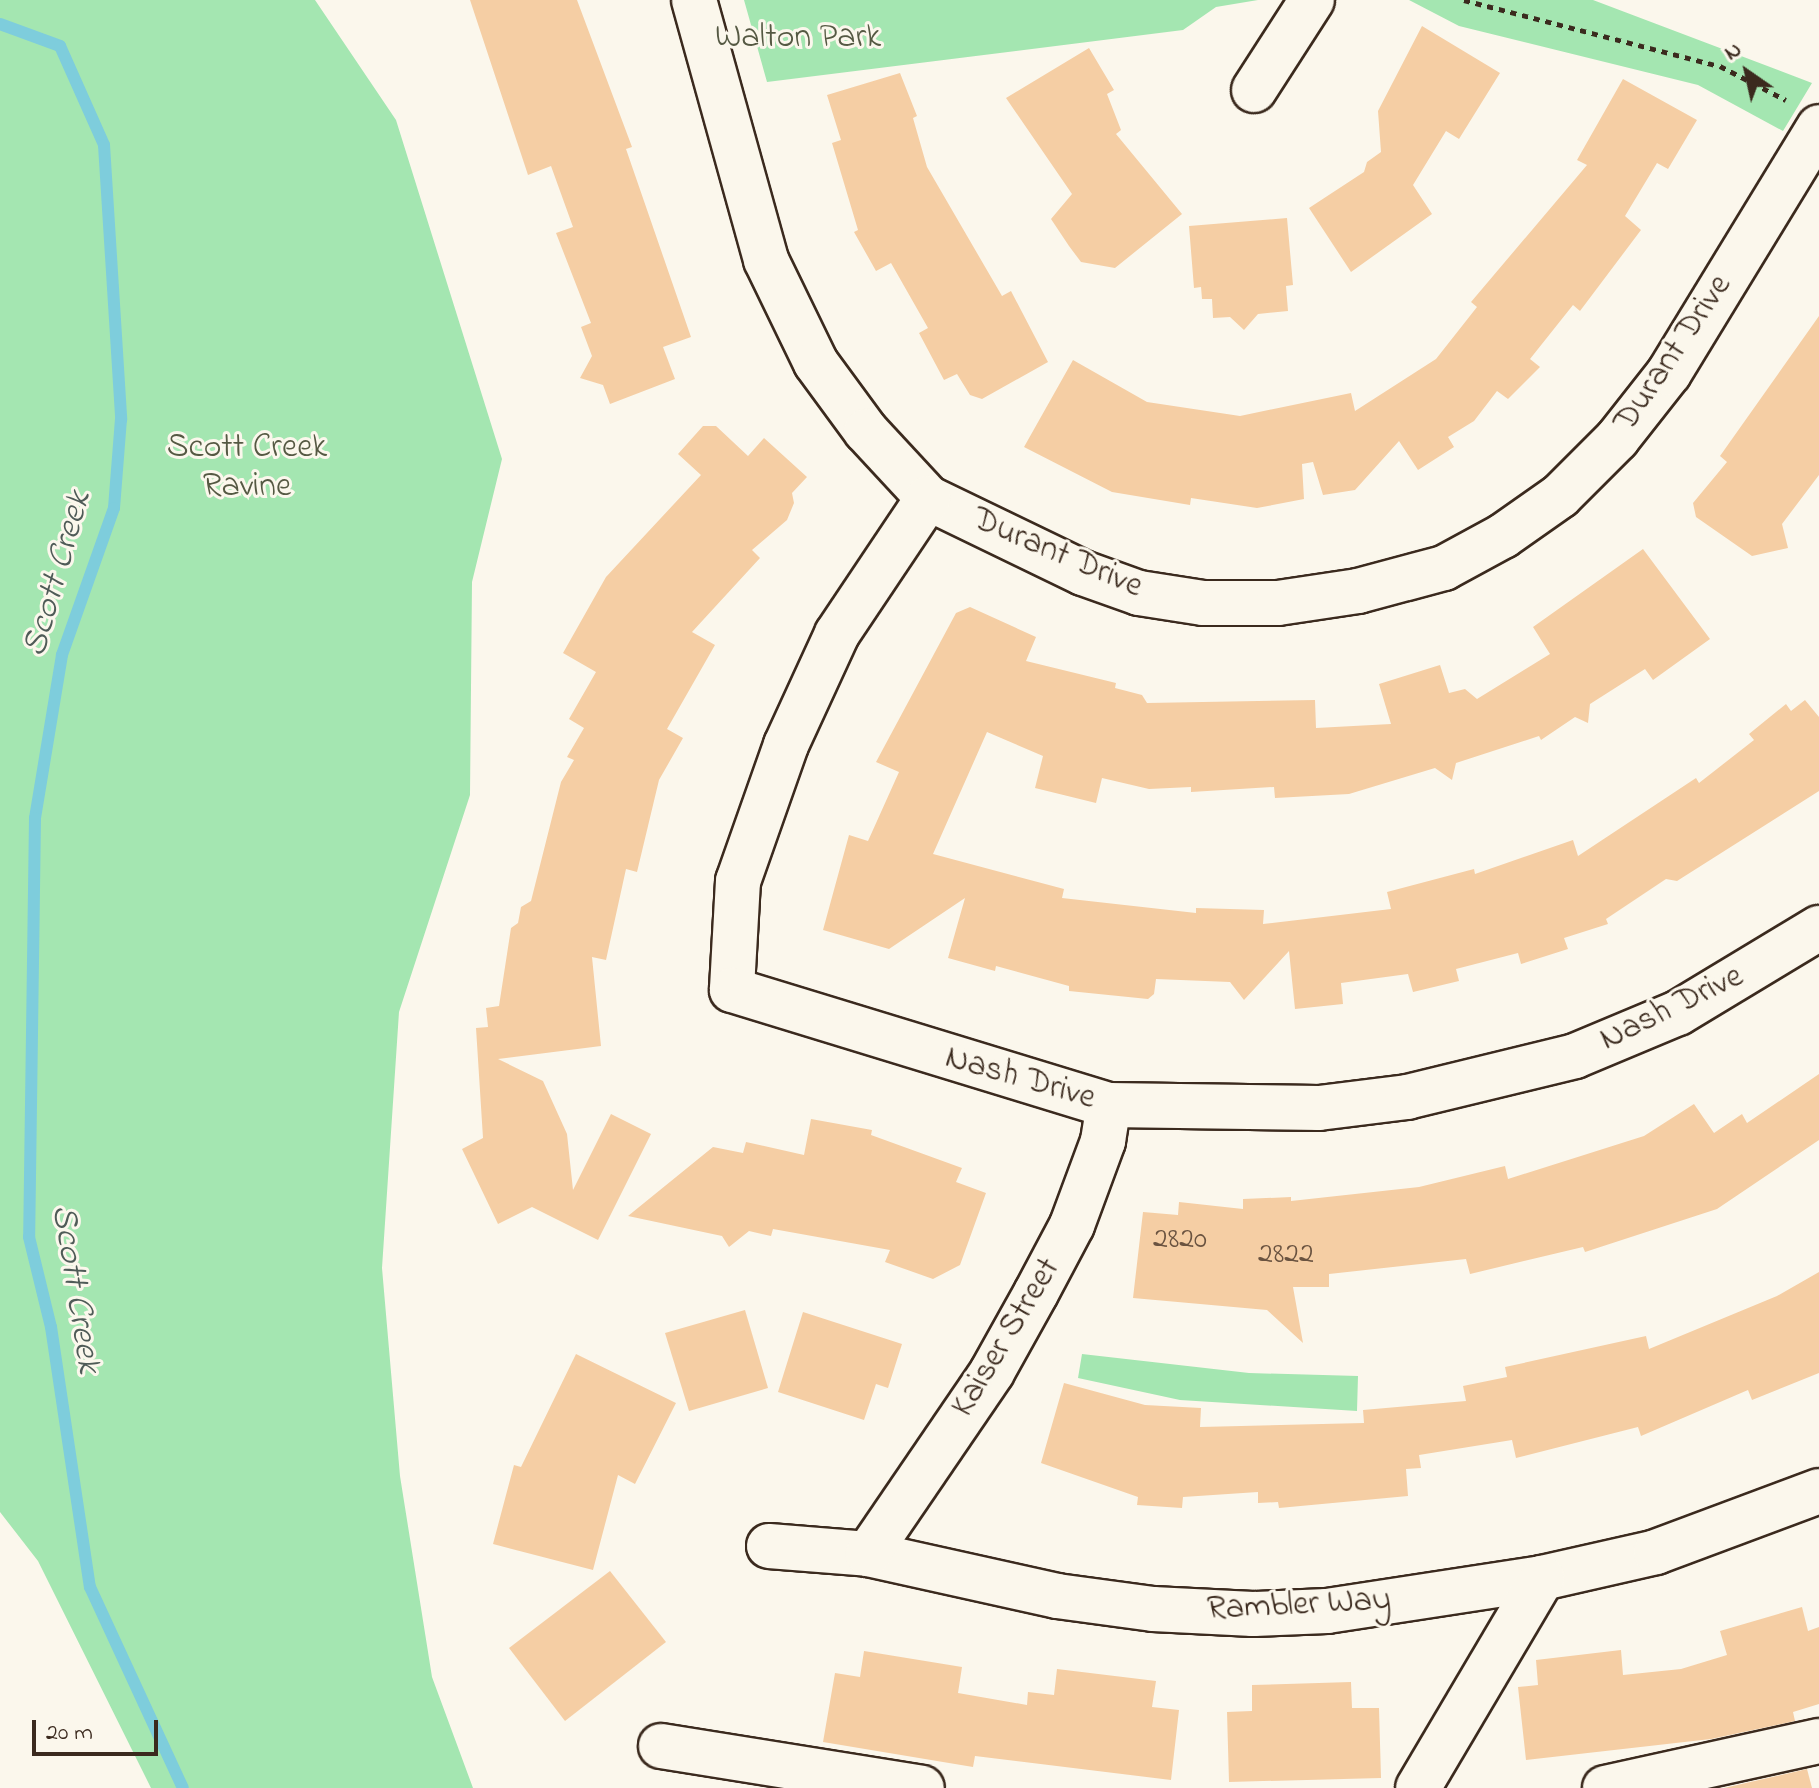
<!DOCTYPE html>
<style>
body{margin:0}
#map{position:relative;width:1819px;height:1788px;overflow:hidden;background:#fbf7ec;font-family:"Indie Flower",sans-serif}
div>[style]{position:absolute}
.green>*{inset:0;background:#a4e6b1}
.stream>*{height:12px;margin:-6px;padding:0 6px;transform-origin:6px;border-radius:6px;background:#7ecddc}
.building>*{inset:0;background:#f5cea4}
.path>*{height:5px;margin-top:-2.5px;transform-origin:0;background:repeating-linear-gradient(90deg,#3b2a1e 0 6px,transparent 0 12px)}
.roads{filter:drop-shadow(2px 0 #3b2a1e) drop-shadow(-2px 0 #3b2a1e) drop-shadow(0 2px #3b2a1e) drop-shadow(0 -2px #3b2a1e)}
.minor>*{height:44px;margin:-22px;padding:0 22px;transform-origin:22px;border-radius:22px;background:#fbf7ec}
span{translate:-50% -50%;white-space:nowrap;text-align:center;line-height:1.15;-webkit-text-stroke:6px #fbf7ec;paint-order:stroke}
.number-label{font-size:30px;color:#6a5340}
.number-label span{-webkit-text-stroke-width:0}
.park-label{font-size:34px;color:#555943}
.street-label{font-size:34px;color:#3b2a1e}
.water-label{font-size:36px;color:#4f5b57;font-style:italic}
.north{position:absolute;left:1707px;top:32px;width:80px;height:80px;-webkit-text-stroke:6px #fbf7ec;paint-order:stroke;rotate:326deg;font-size:22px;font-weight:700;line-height:32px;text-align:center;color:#3b2a1e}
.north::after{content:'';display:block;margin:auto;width:28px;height:36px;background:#3b2a1e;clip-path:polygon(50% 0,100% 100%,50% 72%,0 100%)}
.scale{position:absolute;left:32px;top:1720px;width:126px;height:36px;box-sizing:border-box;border:4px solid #3b2a1e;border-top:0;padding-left:10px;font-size:24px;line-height:28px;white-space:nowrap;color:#3b2a1e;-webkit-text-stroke:6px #fbf7ec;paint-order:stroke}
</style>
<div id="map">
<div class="green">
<div style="clip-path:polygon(0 0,315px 0,396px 120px,502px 459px,472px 582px,470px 795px,399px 1012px,382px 1268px,400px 1476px,432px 1677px,473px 1788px,151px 1788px,38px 1561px,0 1512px)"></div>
<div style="clip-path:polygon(744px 0,1258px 0,1216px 7px,1183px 30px,767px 82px)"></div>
<div style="clip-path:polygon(1409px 0,1593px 0,1812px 83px,1783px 131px,1698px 85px,1459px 26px)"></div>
<div style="clip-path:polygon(1082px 1354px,1249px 1373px,1358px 1376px,1357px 1411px,1180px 1400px,1078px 1378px)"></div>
</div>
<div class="stream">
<div style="left:0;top:24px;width:64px;rotate:20.1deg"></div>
<div style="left:60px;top:46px;width:108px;rotate:66deg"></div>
<div style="left:104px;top:145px;width:275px;rotate:86.4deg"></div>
<div style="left:121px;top:419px;width:89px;rotate:94.5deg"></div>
<div style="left:114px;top:508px;width:156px;rotate:109.5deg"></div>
<div style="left:62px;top:655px;width:165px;rotate:99.4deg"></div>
<div style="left:35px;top:818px;width:419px;rotate:90.8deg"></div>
<div style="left:29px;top:1237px;width:93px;rotate:76.3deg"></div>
<div style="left:51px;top:1327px;width:263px;rotate:81.5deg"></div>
<div style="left:90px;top:1587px;width:221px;rotate:65.2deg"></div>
</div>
<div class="building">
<div style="clip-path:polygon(470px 0,577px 0,632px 147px,626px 149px,691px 337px,663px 347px,675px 379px,610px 404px,603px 385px,580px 378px,592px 356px,581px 327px,591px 323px,556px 233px,573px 227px,551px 166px,528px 175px)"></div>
<div style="clip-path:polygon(1422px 26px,1500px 73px,1459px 139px,1446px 131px,1413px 185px,1432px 214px,1351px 272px,1309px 208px,1364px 172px,1367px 162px,1381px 152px,1378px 111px)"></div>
<div style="clip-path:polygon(1089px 48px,1114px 90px,1107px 94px,1121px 130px,1116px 134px,1182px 214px,1115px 268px,1081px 262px,1069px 246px,1051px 219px,1072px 194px,1006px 98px)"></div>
<div style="clip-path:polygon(900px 73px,917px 116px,913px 118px,927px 167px,1002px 296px,1011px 291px,1048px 362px,982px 399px,970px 395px,957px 374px,944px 380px,919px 333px,928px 328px,891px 263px,876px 271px,854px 232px,858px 230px,832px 143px,841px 140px,827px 95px)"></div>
<div style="clip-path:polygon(1623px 79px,1697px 120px,1668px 169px,1657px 163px,1625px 216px,1641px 230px,1580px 311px,1573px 305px,1530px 359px,1540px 367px,1508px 399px,1497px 391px,1474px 421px,1448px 437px,1454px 447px,1418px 470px,1399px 441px,1355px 490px,1323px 495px,1313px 462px,1302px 464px,1304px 499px,1257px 508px,1191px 498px,1190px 505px,1112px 492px,1024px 447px,1073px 360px,1147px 402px,1240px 416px,1351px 393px,1355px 411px,1436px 359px,1477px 307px,1471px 302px,1587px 165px,1577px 160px)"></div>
<div style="clip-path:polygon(1287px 218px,1293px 285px,1286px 286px,1288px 311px,1258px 314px,1244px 330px,1230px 317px,1213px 318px,1212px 299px,1202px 299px,1201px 287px,1194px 288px,1189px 226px)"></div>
<div style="clip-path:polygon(1819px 316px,1819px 475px,1782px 524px,1788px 548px,1752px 556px,1696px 517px,1693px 503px,1727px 462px,1720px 456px)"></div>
<div style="clip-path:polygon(703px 426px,716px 426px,748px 456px,764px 438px,807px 477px,792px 493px,794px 503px,787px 520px,752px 550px,760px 558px,692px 632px,715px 645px,667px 729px,683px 738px,659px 780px,637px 872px,626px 869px,606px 960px,592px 957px,601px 1046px,498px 1059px,543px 1081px,567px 1134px,573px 1190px,611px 1114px,651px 1134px,598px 1240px,532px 1207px,498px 1224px,462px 1149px,483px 1138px,476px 1028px,488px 1027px,486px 1008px,499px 1006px,511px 928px,518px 923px,521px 907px,531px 901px,561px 782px,574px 760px,567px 757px,584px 728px,569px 719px,596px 672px,563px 653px,606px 577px,701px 475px,678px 454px)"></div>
<div style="clip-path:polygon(1643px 549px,1710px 639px,1653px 680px,1645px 669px,1590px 704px,1588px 723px,1575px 717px,1541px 740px,1539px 736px,1456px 763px,1452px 780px,1435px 768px,1349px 794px,1275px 798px,1274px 787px,1191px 792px,1191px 787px,1149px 789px,1102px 778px,1096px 803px,1035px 788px,1043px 756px,987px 732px,933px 854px,1064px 889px,1062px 898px,1196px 913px,1196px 908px,1264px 910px,1263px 924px,1391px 909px,1387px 892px,1474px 869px,1475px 874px,1573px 840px,1578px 856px,1696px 778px,1699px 783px,1754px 740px,1749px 734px,1786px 704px,1791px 711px,1805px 700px,1819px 717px,1819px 791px,1677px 881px,1666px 879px,1606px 919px,1608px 924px,1564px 938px,1568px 949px,1521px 964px,1518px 953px,1456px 969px,1459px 981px,1413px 992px,1408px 974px,1341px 983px,1343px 1004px,1295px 1009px,1289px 951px,1244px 1000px,1230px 982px,1156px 979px,1154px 994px,1148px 999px,1069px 991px,1069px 986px,996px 966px,995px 971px,948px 958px,965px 898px,889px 949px,823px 930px,849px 835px,868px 841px,899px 772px,876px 762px,956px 613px,970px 607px,1036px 637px,1026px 661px,1116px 683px,1115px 688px,1142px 695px,1147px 703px,1315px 700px,1316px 728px,1391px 724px,1379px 684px,1440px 665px,1449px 693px,1465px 689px,1477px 699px,1550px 654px,1533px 627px)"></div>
<div style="clip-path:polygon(1819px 1074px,1819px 1140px,1717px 1209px,1585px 1252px,1583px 1247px,1470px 1274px,1466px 1259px,1329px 1274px,1329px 1287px,1293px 1287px,1303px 1343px,1267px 1310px,1133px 1298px,1143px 1212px,1178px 1215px,1179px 1202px,1243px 1209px,1243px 1199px,1291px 1197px,1291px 1201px,1419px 1187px,1505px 1166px,1508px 1179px,1644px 1136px,1694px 1104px,1714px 1133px,1742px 1114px,1747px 1123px)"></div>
<div style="clip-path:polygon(811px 1119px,872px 1130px,871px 1135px,962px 1168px,956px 1182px,986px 1193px,960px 1265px,933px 1279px,885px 1262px,890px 1250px,773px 1229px,771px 1236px,749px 1231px,729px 1247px,722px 1236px,628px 1216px,713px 1147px,743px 1153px,746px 1142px,804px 1155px)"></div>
<div style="clip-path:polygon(1819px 1272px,1819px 1373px,1752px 1400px,1748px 1390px,1641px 1436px,1638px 1427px,1516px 1458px,1512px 1440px,1419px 1455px,1421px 1468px,1406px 1469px,1408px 1496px,1279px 1508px,1278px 1502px,1258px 1503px,1258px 1492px,1183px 1497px,1182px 1508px,1137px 1505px,1138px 1497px,1041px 1463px,1064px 1383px,1145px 1405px,1201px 1408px,1200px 1427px,1364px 1423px,1363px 1410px,1466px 1401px,1463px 1386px,1507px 1377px,1505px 1367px,1646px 1336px,1649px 1349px,1777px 1296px)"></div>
<div style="clip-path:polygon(745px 1310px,768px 1388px,689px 1411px,665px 1333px)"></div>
<div style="clip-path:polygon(803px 1312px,902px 1344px,888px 1388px,876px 1384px,864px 1420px,778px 1392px)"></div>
<div style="clip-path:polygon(576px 1354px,676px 1403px,635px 1484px,618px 1475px,593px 1570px,493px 1544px,514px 1465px,521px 1467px)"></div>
<div style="clip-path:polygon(610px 1571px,666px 1642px,565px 1721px,509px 1648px)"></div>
<div style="clip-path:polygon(1802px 1607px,1808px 1631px,1819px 1627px,1819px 1704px,1793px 1712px,1795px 1721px,1711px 1739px,1526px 1760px,1518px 1687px,1538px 1685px,1536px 1660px,1621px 1650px,1623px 1675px,1681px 1669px,1727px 1655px,1720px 1631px)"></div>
<div style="clip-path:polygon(864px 1651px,962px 1667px,958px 1693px,1027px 1705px,1028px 1692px,1054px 1695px,1057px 1669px,1156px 1681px,1152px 1707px,1179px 1710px,1171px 1780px,975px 1756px,973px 1767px,823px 1742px,835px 1673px,860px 1677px)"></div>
<div style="clip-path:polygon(1351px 1682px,1352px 1708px,1379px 1708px,1381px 1778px,1229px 1782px,1227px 1712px,1252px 1711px,1252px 1685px)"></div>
<div style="clip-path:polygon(1807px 1769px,1812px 1788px,1724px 1788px)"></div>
</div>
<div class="path">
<div style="left:1464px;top:0;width:264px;rotate:14.5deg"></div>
<div style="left:1720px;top:66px;width:74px;rotate:27.3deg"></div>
</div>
<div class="roads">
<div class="minor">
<div style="left:694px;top:0;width:270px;rotate:74.5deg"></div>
<div style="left:766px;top:260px;width:114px;rotate:64.1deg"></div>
<div style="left:816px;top:363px;width:84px;rotate:53.7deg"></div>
<div style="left:866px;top:431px;width:91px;rotate:47.2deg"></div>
<div style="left:928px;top:498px;width:172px;rotate:25.8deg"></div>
<div style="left:1083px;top:573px;width:59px;rotate:19.7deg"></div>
<div style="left:1139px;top:593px;width:65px;rotate:8.9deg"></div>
<div style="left:1203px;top:603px;width:75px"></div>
<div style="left:1278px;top:603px;width:81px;rotate:-8.5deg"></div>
<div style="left:1358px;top:591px;width:89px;rotate:-15deg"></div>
<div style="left:1444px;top:568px;width:67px;rotate:-28.5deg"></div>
<div style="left:1503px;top:536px;width:70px;rotate:-35.1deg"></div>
<div style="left:1560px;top:496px;width:81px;rotate:-45deg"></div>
<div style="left:1617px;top:439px;width:84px;rotate:-51.8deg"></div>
<div style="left:1669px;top:373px;width:288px;rotate:-58.6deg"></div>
<div style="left:1254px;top:90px;width:107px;rotate:-57.2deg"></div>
<div style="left:928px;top:498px;width:164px;rotate:123.8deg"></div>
<div style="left:837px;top:634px;width:122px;rotate:114.7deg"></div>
<div style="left:786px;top:745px;width:144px;rotate:109.4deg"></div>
<div style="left:738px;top:881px;width:109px;rotate:93.2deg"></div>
<div style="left:732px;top:990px;width:394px;rotate:17deg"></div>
<div style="left:1109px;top:1105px;width:210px;rotate:0.8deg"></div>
<div style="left:1319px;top:1108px;width:89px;rotate:-7.1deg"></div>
<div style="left:1407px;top:1097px;width:173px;rotate:-13.7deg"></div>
<div style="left:1575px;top:1056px;width:112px;rotate:-22.7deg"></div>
<div style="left:1678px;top:1013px;width:165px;rotate:-31.1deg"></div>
<div style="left:769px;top:1546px;width:99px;rotate:4.6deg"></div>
<div style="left:868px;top:1554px;width:194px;rotate:12.5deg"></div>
<div style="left:1057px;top:1596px;width:97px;rotate:7.7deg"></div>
<div style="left:1153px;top:1609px;width:100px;rotate:2.9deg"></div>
<div style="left:1253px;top:1614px;width:74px;rotate:-2.3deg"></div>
<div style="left:1327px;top:1611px;width:218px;rotate:-8.7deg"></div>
<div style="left:1542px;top:1578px;width:117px;rotate:-12.8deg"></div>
<div style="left:1656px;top:1552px;width:174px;rotate:-20.5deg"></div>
<div style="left:868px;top:1554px;width:220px;rotate:-55.7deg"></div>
<div style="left:992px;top:1372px;width:90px;rotate:-60.9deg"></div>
<div style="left:1036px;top:1293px;width:77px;rotate:-62.1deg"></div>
<div style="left:1072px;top:1225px;width:90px;rotate:-69.7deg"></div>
<div style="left:1103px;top:1141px;width:36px;rotate:-81deg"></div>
<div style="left:661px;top:1746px;width:264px;rotate:9.1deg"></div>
<div style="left:1418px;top:1788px;width:244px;rotate:-59.4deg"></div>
<div style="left:1605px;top:1788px;width:219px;rotate:-12.4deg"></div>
</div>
</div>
<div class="number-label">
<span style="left:1180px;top:1240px">2820</span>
<span style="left:1286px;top:1255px">2822</span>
</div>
<div class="park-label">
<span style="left:798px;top:39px">Walton Park</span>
<span style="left:247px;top:468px">Scott Creek<br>Ravine</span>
</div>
<div class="street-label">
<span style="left:1674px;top:354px;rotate:-56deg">Durant Drive</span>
<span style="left:1057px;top:554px;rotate:23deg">Durant Drive</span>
<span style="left:1672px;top:1009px;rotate:-26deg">Nash Drive</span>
<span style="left:1020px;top:1079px;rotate:16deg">Nash Drive</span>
<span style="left:1007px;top:1338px;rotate:-59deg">Kaiser Street</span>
<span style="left:1299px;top:1606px;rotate:-3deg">Rambler Way</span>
</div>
<div class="water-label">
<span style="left:58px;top:574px;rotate:-74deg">Scott Creek</span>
<span style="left:75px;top:1289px;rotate:81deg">Scott Creek</span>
</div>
<div class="north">N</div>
<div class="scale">20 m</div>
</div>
